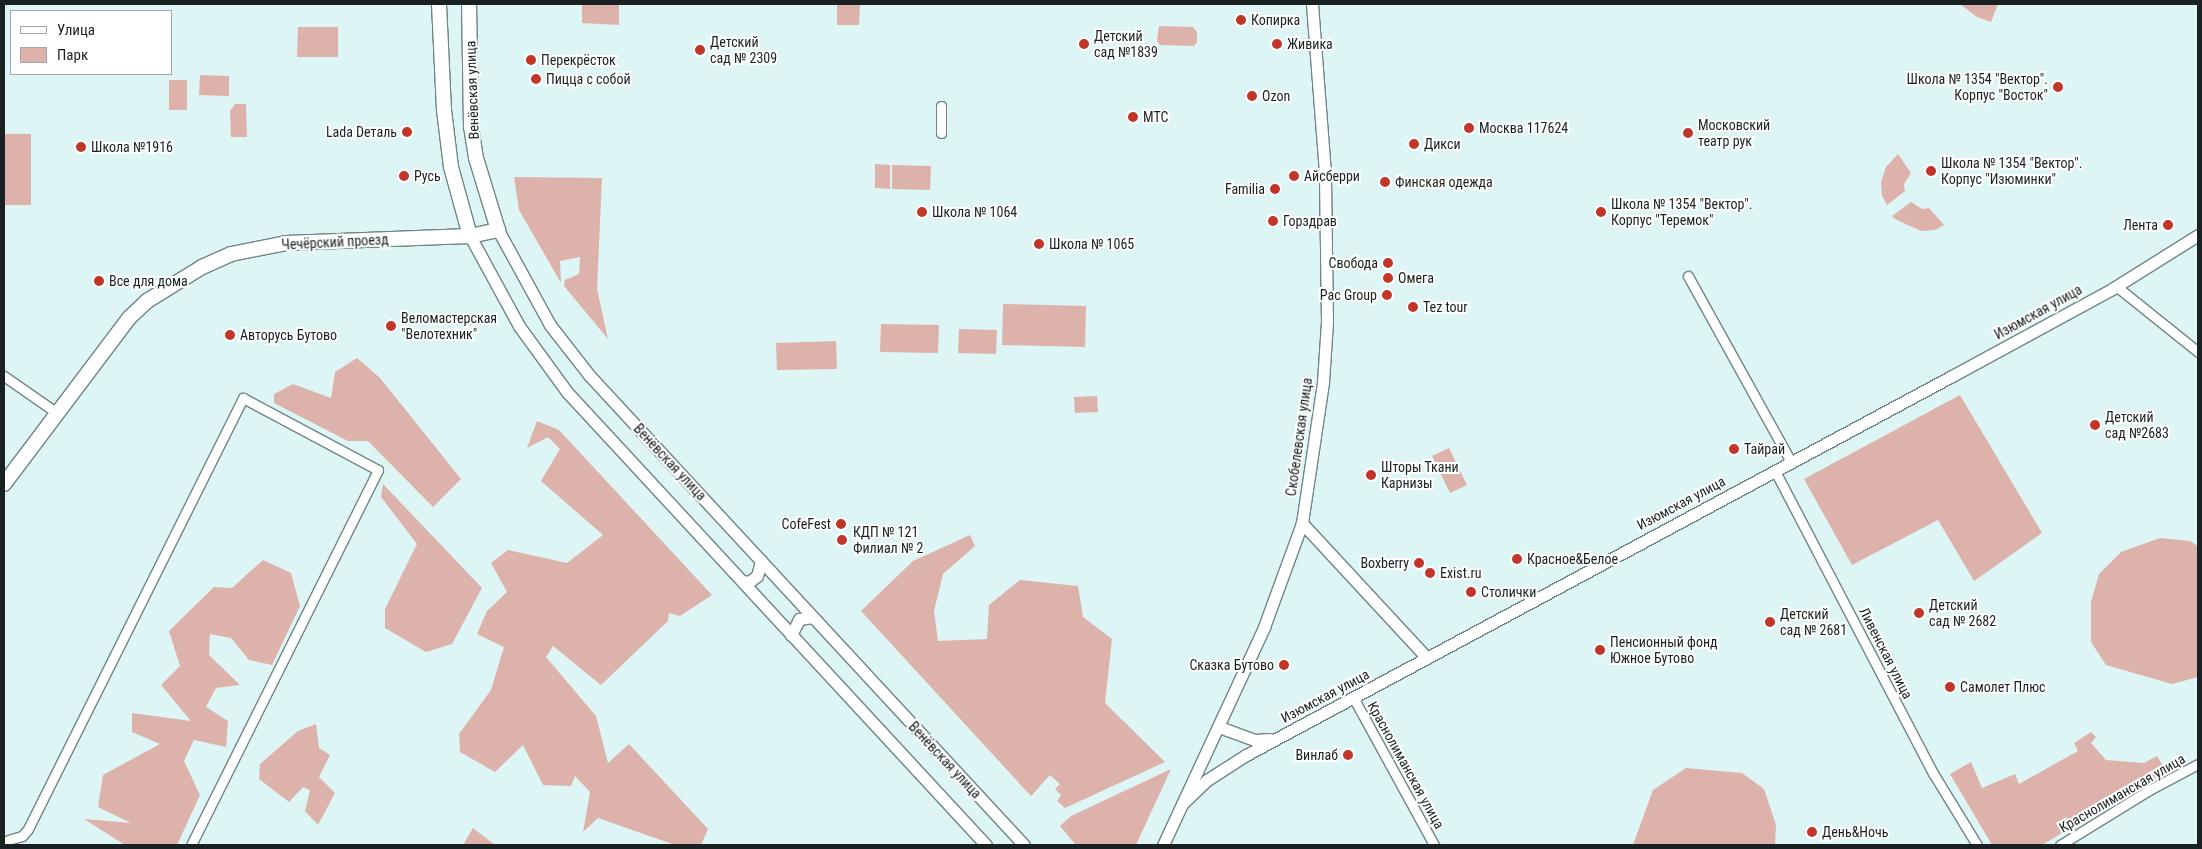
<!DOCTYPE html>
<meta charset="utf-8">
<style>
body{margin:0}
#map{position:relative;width:2202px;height:849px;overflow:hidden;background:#def5f6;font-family:"Roboto Condensed",sans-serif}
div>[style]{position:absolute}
.green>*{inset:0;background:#dcb2aa}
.roads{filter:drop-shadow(1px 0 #708586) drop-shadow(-1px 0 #708586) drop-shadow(0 1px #708586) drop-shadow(0 -1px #708586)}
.minor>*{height:9px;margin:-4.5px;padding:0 4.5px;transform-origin:4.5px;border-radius:4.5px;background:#fff}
.tertiary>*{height:11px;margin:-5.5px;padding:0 5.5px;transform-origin:5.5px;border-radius:5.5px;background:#fff}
.secondary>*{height:14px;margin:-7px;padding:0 7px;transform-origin:7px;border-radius:7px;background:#fff}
.dots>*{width:14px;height:14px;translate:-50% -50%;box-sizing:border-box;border:2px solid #fff;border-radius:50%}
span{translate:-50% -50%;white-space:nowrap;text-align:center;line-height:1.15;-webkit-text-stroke:4px #fff;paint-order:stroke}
.poi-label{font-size:14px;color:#192122}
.left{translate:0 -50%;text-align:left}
.right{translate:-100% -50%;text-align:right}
.street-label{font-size:14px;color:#192122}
.frame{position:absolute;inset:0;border:5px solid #192122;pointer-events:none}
.legend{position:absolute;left:10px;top:10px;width:162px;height:65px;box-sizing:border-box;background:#fff;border:1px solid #a3a6a7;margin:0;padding:6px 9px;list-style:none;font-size:15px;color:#192122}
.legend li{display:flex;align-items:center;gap:10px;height:25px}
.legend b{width:25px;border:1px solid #a3a6a7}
</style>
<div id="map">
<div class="green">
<div style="clip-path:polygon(582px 4px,619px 4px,619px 25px,582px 23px)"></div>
<div style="clip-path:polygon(837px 4px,860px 4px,859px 25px,837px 25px)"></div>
<div style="clip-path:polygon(1960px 4px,1998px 4px,1991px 22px,1977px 17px)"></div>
<div style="clip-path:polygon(1159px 26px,1193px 27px,1197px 32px,1197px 42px,1194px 46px,1160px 45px,1157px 41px)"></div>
<div style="clip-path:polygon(298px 27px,338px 27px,338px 57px,297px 57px)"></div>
<div style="clip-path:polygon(200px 75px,229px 76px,229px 96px,199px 95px)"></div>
<div style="clip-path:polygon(169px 80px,187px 80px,187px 110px,169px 110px)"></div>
<div style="clip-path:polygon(235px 104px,246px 104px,247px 137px,231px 137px,230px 111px)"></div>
<div style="clip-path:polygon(4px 134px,31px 134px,31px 205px,4px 205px)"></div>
<div style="clip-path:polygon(1898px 154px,1911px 173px,1904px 184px,1905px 191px,1887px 205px,1882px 196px,1881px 182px,1886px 167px)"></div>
<div style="clip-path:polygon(875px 164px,890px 165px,890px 189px,875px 188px)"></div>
<div style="clip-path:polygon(892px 165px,931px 166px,930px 190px,892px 189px)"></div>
<div style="clip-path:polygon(514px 177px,602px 178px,597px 289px,608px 339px,564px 286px,565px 280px,579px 274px,580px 257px,560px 261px,561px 283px,519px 210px)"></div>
<div style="clip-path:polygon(1911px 202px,1922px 209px,1929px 208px,1944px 225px,1935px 230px,1921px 231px,1895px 219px,1892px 216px)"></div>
<div style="clip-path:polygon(1003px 304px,1086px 306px,1085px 347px,1002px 345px)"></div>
<div style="clip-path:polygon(881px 324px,939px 325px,938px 353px,880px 352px)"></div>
<div style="clip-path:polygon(959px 329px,997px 330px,996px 354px,958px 353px)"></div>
<div style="clip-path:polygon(836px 341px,837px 369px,777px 370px,776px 343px)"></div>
<div style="clip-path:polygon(357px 358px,380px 378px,461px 479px,433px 507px,368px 441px,348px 441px,274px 403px,274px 394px,293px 384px,331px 398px,335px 372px)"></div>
<div style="clip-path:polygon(1960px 395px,2042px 533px,1974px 581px,1938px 520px,1852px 565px,1804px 479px)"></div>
<div style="clip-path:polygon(1097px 396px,1098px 412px,1075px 413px,1074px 397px)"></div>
<div style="clip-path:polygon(537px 421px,559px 430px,712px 595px,680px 616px,669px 613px,668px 621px,601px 685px,553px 646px,546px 657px,596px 716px,608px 763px,629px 744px,708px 829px,701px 845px,675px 845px,598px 818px,583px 832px,590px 792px,575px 776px,571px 786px,543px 785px,523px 745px,495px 772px,460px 752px,459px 734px,491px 690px,504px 647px,477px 634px,487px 611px,507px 592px,491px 563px,508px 550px,567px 563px,603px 535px,541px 481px,560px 449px,548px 437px,527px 448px)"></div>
<div style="clip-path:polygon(1449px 448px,1467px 485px,1450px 493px,1432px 456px)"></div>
<div style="clip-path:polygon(383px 484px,482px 588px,452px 644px,426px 652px,385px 628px,385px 609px,417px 544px,381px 497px)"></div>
<div style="clip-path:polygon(970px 535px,975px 546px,943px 574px,934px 611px,938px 641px,987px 639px,989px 605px,1020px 580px,1078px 586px,1083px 617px,1112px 639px,1105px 703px,1165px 762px,1065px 808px,1057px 801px,1061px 795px,1055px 789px,1060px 784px,1050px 775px,1031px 796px,861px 611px,913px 561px)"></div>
<div style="clip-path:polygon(2160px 538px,2190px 541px,2198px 546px,2198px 677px,2172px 684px,2106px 665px,2091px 642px,2091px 602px,2099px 574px,2121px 552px)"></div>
<div style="clip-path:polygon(263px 560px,291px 573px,300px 606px,272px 665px,249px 660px,231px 638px,210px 634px,209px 655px,240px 685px,216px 688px,206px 707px,228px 721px,226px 747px,194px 740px,184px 761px,200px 795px,177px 845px,125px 845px,84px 819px,131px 823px,98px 807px,103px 775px,160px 744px,132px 732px,132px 713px,191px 721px,161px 685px,180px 666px,169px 631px,214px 587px,232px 588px)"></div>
<div style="clip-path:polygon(316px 724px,319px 748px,330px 755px,319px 777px,335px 793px,318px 825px,305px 811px,310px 790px,303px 787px,289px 802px,259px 779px,260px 764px,298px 731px)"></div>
<div style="clip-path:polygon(2091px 732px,2096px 737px,2091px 743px,2106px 760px,2144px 763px,2157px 756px,2166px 771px,2042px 845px,1992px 845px,1950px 774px,1971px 762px,1982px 788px,2015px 774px,2019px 784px,2078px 751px,2074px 743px)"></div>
<div style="clip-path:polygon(1686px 768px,1742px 773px,1764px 789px,1776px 825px,1775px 845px,1633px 845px,1653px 790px)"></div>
<div style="clip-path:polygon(1171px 769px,1136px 845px,1076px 845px,1060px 826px,1071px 816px)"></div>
<div style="clip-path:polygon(473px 828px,495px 845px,463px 845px)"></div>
</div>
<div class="roads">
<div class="minor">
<div style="left:941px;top:106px;width:27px;rotate:90deg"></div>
<div style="left:1688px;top:276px;width:213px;rotate:61deg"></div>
<div style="left:2116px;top:286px;width:105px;rotate:38.8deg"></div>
<div style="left:4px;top:376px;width:65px;rotate:34.9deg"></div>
<div style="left:1775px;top:471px;width:341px;rotate:62.4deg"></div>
<div style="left:1933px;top:773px;width:84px;rotate:58.6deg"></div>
<div style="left:1353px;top:697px;width:169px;rotate:61.3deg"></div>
<div style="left:8px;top:840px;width:15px;rotate:-16deg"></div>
<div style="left:22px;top:836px;width:9px;rotate:-49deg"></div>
<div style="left:28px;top:829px;width:482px;rotate:-63.5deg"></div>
<div style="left:243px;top:398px;width:153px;rotate:28.1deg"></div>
<div style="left:378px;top:470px;width:419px;rotate:116.5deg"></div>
<div style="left:2060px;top:845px;width:105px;rotate:-31.7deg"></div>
<div style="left:2149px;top:790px;width:55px;rotate:-28deg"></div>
</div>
<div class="tertiary">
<div style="left:498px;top:230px;width:108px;rotate:61.3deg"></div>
<div style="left:550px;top:325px;width:63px;rotate:52deg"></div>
<div style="left:589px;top:375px;width:640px;rotate:47.21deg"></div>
<div style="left:470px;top:236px;width:102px;rotate:61.4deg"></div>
<div style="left:519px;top:326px;width:82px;rotate:54deg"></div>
<div style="left:567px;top:392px;width:617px;rotate:47.23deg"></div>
<div style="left:1302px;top:523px;width:184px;rotate:47.2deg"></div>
<div style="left:742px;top:581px;width:7px;rotate:8deg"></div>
<div style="left:749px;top:582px;width:10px;rotate:-37deg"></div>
<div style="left:757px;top:576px;width:16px;rotate:-75deg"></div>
<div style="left:791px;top:635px;width:18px;rotate:-63deg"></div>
<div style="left:799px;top:619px;width:14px;rotate:-8deg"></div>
<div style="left:1219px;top:727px;width:38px;rotate:20deg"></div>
<div style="left:1255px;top:740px;width:15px;rotate:-4deg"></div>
<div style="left:1182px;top:804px;width:35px;rotate:-44deg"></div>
<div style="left:1207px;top:780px;width:46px;rotate:-32.7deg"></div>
<div style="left:1246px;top:755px;width:801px;rotate:-28.23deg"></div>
<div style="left:1952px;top:376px;width:182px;rotate:-28.5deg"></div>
<div style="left:2112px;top:289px;width:102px;rotate:-32.1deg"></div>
<div style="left:1163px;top:845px;width:240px;rotate:-65.1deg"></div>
<div style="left:1264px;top:627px;width:111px;rotate:-69.9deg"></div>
<div style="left:1302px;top:523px;width:143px;rotate:-81.5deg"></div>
<div style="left:1323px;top:382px;width:61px;rotate:-86.2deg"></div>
<div style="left:1327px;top:321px;width:148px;rotate:-90.8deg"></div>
<div style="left:1325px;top:173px;width:169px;rotate:-94.4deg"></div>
</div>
<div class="secondary">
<div style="left:439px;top:4px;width:106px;rotate:87.3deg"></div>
<div style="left:444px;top:110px;width:57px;rotate:83deg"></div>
<div style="left:451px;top:167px;width:72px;rotate:74.6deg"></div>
<div style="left:4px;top:484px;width:208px;rotate:-53deg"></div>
<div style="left:129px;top:318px;width:25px;rotate:-43deg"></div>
<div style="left:147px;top:301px;width:65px;rotate:-31.7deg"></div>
<div style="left:202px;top:267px;width:32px;rotate:-24deg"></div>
<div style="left:231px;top:254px;width:56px;rotate:-11.3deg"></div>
<div style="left:286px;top:243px;width:184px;rotate:-2.2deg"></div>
<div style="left:470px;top:236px;width:29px;rotate:-12deg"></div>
<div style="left:498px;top:230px;width:75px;rotate:-107deg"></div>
<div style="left:476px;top:158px;width:31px;rotate:-99deg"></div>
<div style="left:471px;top:127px;width:123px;rotate:-90.9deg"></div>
</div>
</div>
<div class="dots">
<div style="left:1241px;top:20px;background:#c23529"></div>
<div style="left:1084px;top:44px;background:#c23529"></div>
<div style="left:1277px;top:44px;background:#c23529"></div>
<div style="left:700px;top:50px;background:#c23529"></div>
<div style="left:531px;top:60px;background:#c23529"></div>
<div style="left:536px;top:79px;background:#c23529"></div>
<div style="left:2058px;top:87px;background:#c23529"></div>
<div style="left:1252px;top:96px;background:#c23529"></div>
<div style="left:1133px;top:117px;background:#c23529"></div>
<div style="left:1469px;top:128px;background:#c23529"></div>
<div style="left:407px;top:132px;background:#c23529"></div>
<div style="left:1688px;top:133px;background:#c23529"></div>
<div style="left:1414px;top:144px;background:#c23529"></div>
<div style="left:81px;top:147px;background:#c23529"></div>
<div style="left:1931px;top:171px;background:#c23529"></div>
<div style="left:404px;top:176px;background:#c23529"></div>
<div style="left:1294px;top:176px;background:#c23529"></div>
<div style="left:1385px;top:182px;background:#c23529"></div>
<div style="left:1275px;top:189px;background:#c23529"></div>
<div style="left:922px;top:212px;background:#c23529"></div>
<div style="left:1601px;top:212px;background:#c23529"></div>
<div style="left:1273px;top:221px;background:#c23529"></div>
<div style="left:2168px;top:225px;background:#c23529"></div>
<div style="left:1039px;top:244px;background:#c23529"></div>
<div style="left:1388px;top:263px;background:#c23529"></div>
<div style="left:1388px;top:278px;background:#c23529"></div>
<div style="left:99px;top:281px;background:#c23529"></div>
<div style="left:1387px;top:295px;background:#c23529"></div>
<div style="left:1413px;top:307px;background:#c23529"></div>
<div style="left:391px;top:326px;background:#c23529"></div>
<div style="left:230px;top:335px;background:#c23529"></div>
<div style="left:2095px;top:425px;background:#c23529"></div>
<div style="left:1734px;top:449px;background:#c23529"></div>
<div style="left:1371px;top:475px;background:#c23529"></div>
<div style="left:841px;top:524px;background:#c23529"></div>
<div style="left:842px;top:540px;background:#c23529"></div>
<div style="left:1517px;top:559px;background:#c23529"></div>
<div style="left:1419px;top:563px;background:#c23529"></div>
<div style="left:1430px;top:573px;background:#c23529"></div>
<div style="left:1471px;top:592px;background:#c23529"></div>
<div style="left:1919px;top:613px;background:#c23529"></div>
<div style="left:1770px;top:622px;background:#c23529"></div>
<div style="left:1600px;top:650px;background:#c23529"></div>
<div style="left:1284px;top:665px;background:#c23529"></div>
<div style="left:1950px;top:687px;background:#c23529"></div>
<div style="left:1348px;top:755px;background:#c23529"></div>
<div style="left:1812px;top:832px;background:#c23529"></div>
</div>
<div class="poi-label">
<span class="left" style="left:1251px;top:20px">Копирка</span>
<span class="left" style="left:1094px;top:44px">Детский<br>сад №1839</span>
<span class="left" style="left:710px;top:50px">Детский<br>сад № 2309</span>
<span class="left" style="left:1287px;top:44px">Живика</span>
<span class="left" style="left:541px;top:60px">Перекрёсток</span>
<span class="left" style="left:546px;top:79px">Пицца с собой</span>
<span class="right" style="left:2048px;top:87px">Школа № 1354 "Вектор".<br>Корпус "Восток"</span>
<span class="left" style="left:1262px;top:96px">Ozon</span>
<span class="left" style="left:1143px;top:117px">МТС</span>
<span class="left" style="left:1698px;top:133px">Московский<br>театр рук</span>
<span class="left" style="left:1479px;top:128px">Москва 117624</span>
<span class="right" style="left:397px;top:132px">Lada Dеталь</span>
<span class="left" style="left:1424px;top:144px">Дикси</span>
<span class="left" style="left:91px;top:147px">Школа №1916</span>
<span class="left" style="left:1941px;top:171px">Школа № 1354 "Вектор".<br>Корпус "Изюминки"</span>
<span class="left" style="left:414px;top:176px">Русь</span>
<span class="left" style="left:1304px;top:176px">Айсберри</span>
<span class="left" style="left:1395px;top:182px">Финская одежда</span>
<span class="right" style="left:1265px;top:189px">Familia</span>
<span class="left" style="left:1611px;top:212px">Школа № 1354 "Вектор".<br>Корпус "Теремок"</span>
<span class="left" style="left:932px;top:212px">Школа № 1064</span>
<span class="left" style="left:1283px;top:221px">Горздрав</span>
<span class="right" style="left:2158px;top:225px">Лента</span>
<span class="left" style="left:1049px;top:244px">Школа № 1065</span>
<span class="right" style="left:1378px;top:263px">Свобода</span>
<span class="left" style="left:1398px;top:278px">Омега</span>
<span class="left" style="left:109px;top:281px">Все для дома</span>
<span class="right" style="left:1377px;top:295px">Pac Group</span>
<span class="left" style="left:1423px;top:307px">Tez tour</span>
<span class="left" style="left:401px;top:326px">Веломастерская<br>"Велотехник"</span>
<span class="left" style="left:240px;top:335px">Авторусь Бутово</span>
<span class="left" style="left:2105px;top:425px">Детский<br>сад №2683</span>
<span class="left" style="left:1744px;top:449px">Тайрай</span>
<span class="left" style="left:1381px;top:475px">Шторы Ткани<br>Карнизы</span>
<span class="right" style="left:831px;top:524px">CofeFest</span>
<span class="left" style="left:853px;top:540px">КДП № 121<br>Филиал № 2</span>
<span class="left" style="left:1527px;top:559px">Красное&amp;Белое</span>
<span class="right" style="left:1409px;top:563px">Boxberry</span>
<span class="left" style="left:1440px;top:573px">Exist.ru</span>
<span class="left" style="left:1481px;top:592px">Столички</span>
<span class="left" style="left:1929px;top:613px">Детский<br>сад № 2682</span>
<span class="left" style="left:1780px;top:622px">Детский<br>сад № 2681</span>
<span class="left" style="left:1610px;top:650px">Пенсионный фонд<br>Южное Бутово</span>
<span class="right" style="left:1274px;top:665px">Сказка Бутово</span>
<span class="left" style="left:1960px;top:687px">Самолет Плюс</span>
<span class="right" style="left:1338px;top:755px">Винлаб</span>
<span class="left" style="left:1822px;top:832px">День&amp;Ночь</span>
</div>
<div class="street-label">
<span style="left:472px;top:90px;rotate:-92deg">Венёвская улица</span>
<span style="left:335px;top:242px;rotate:-3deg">Чечёрский проезд</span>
<span style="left:2038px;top:312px;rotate:-29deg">Изюмская улица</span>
<span style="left:1299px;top:437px;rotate:-82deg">Скобелевская улица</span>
<span style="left:670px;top:462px;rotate:47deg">Венёвская улица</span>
<span style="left:1681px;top:503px;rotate:-28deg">Изюмская улица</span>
<span style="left:1886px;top:653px;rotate:63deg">Ливенская улица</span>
<span style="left:1325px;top:696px;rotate:-28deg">Изюмская улица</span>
<span style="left:945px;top:760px;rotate:47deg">Венёвская улица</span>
<span style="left:1406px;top:765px;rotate:61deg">Краснолиманская улица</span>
<span style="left:2122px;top:793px;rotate:-30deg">Краснолиманская улица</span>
</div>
<div class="frame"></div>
<ul class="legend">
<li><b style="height:6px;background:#fff"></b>Улица</li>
<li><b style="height:14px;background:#dcb2aa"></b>Парк</li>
</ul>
</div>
